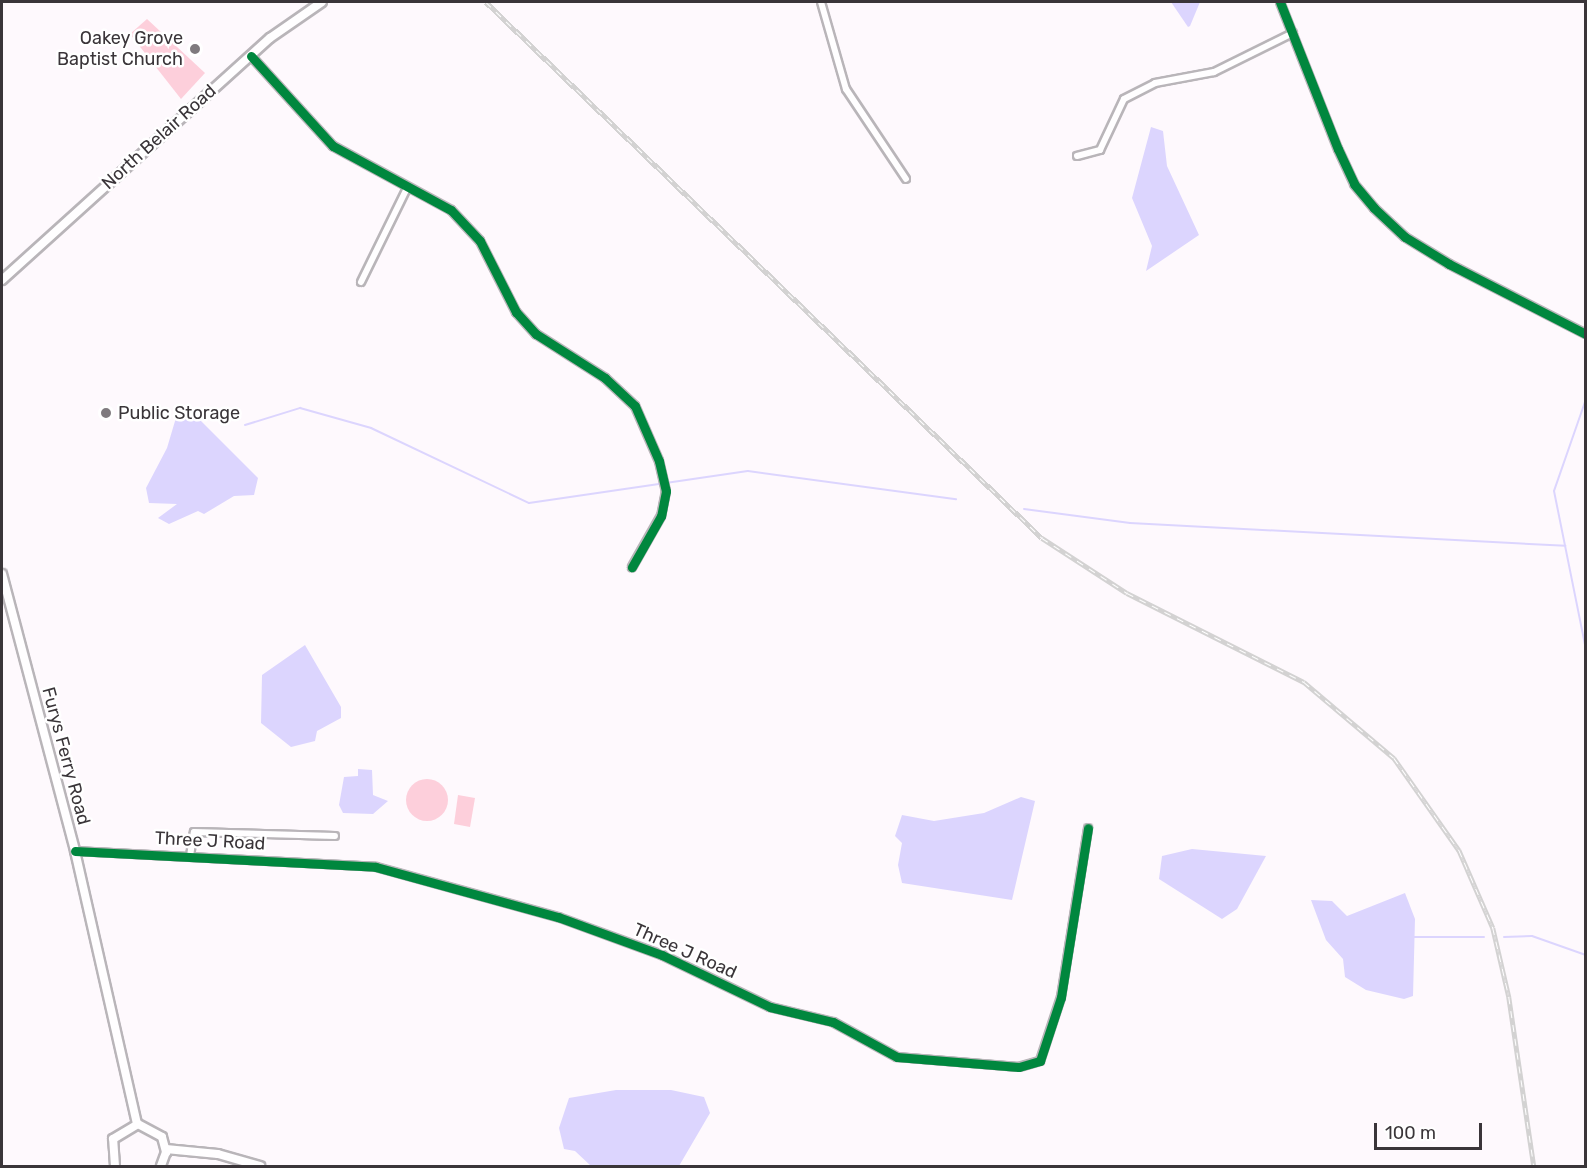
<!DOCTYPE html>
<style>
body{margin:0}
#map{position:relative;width:1587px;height:1168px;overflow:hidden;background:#fef9fd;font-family:Rubik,sans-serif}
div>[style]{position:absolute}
.green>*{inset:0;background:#fdcfdb}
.round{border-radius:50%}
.water>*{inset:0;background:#dcd5fe}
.stream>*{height:2px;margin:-1px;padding:0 1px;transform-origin:1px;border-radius:1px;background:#dcd5fe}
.roads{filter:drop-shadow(2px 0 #b9b5b9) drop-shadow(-2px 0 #b9b5b9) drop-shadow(0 2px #b9b5b9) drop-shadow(0 -2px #b9b5b9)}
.street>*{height:6px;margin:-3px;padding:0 3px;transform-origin:3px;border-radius:3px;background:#fffeff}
.secondary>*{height:8px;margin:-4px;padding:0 4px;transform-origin:4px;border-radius:4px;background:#fffeff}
.rail>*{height:4.5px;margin-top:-2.25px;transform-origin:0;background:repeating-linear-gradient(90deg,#fff 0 7px,#d3d2d2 0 14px);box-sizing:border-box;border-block:2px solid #d3d2d2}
.cycleway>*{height:9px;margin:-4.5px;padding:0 4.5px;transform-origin:4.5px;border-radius:4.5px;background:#00873e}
.dots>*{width:16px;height:16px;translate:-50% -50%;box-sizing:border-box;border:3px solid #fff;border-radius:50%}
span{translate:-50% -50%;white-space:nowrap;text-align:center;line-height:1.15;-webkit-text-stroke:5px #fff;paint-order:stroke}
.poi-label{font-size:18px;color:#3a3539}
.right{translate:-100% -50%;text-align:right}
.left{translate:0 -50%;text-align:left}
.street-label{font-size:18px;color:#3a3539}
.frame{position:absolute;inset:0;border:3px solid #3a3539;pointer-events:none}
.scale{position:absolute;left:1374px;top:1123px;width:108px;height:27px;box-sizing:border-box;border:3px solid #3a3539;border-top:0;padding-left:8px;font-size:18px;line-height:21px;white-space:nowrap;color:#3a3539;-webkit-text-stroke:4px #fff;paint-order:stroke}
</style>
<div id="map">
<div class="green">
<div style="clip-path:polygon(147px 19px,205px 73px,181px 99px,130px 34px)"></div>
<div class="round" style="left:406px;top:779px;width:42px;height:42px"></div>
<div style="clip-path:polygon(458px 795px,475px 798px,470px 827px,454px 824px)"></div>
</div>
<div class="water">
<div style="clip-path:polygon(1171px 2px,1200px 2px,1190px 26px,1188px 27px)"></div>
<div style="clip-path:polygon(1151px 127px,1163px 131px,1167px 166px,1199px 235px,1146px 271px,1152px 246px,1132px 198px)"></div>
<div style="clip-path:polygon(189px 409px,258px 478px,254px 495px,234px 496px,204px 514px,198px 511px,169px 524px,158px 518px,177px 504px,149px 503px,146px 488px,167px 448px,178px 411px)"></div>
<div style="clip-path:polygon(305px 645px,341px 707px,341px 718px,317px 731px,315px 741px,291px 747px,261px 723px,262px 675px)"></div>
<div style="clip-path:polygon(358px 769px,372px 770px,373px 795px,388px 801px,373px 814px,343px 813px,339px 805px,344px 777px,358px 776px)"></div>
<div style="clip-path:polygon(1021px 797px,1035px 801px,1012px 900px,902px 883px,898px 865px,902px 843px,895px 836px,902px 815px,934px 821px,984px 813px)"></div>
<div style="clip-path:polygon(1192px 849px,1266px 856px,1237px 909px,1222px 919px,1159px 879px,1162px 856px)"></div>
<div style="clip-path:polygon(1405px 893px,1415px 919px,1413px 996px,1404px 999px,1366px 990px,1345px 977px,1343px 959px,1326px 940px,1311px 900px,1332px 901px,1347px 916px)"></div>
<div style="clip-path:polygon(616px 1090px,671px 1090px,704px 1097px,710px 1113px,679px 1166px,591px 1166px,575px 1151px,564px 1149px,559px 1128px,569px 1098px)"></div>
</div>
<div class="stream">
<div style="left:1586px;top:399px;width:97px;rotate:109.2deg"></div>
<div style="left:1554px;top:491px;width:161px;rotate:78.6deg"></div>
<div style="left:245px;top:425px;width:58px;rotate:-17.2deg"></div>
<div style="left:300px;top:408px;width:74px;rotate:15.7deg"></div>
<div style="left:371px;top:428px;width:175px;rotate:25.4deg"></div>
<div style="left:529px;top:503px;width:221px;rotate:-8.3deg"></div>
<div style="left:748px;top:471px;width:210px;rotate:7.7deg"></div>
<div style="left:1024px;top:509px;width:107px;rotate:7.5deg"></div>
<div style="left:1130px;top:523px;width:436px;rotate:3deg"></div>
<div style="left:1412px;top:937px;width:72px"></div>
<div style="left:1504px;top:937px;width:28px;rotate:-2deg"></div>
<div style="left:1532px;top:936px;width:57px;rotate:19.4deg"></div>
</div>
<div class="roads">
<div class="street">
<div style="left:821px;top:2px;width:91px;rotate:74deg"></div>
<div style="left:846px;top:89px;width:108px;rotate:56.3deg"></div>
<div style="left:1280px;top:2px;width:158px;rotate:68.5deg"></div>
<div style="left:1338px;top:149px;width:38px;rotate:65deg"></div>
<div style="left:1354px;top:184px;width:31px;rotate:50deg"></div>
<div style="left:1374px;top:208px;width:42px;rotate:43.1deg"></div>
<div style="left:1405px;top:237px;width:52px;rotate:31.5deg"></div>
<div style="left:1449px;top:264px;width:154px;rotate:27.1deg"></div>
<div style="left:251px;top:56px;width:122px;rotate:47.7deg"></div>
<div style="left:333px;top:146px;width:134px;rotate:28.5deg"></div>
<div style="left:451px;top:210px;width:42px;rotate:46.9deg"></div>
<div style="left:480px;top:241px;width:80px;rotate:63.1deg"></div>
<div style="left:516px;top:312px;width:30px;rotate:48deg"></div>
<div style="left:536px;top:334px;width:82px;rotate:32.5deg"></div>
<div style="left:605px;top:378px;width:41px;rotate:43deg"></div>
<div style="left:635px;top:406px;width:60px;rotate:66.4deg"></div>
<div style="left:659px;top:461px;width:31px;rotate:77deg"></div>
<div style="left:666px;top:491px;width:25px;rotate:101deg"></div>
<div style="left:661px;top:516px;width:59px;rotate:119.6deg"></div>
<div style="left:1077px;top:156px;width:24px;rotate:-15deg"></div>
<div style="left:1100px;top:150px;width:56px;rotate:-64.8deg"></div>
<div style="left:1124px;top:99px;width:35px;rotate:-27deg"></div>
<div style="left:1155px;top:83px;width:60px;rotate:-10.6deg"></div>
<div style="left:1214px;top:72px;width:88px;rotate:-26.3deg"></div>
<div style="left:361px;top:282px;width:105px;rotate:-63.9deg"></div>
<div style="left:75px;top:851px;width:301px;rotate:3deg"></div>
<div style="left:376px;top:867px;width:189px;rotate:15.4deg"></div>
<div style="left:558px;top:917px;width:111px;rotate:20.1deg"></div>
<div style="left:662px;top:955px;width:120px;rotate:25.7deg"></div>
<div style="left:770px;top:1007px;width:65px;rotate:13.4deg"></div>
<div style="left:833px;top:1022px;width:73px;rotate:28.7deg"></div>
<div style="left:897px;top:1057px;width:122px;rotate:4.7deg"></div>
<div style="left:1019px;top:1067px;width:22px;rotate:-16deg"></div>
<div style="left:1040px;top:1061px;width:67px;rotate:-71.8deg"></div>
<div style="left:1061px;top:997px;width:171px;rotate:-80.9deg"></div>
<div style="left:190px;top:856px;width:24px;rotate:-81deg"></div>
<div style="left:194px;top:832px;width:141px;rotate:1.6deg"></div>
</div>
<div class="secondary">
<div style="left:2px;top:280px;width:361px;rotate:-42.1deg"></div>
<div style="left:270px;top:38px;width:63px;rotate:-34.7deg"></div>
<div style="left:2px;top:574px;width:286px;rotate:75.2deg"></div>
<div style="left:75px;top:851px;width:280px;rotate:77.2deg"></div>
<div style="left:166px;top:1149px;width:52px;rotate:5.5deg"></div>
<div style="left:218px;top:1154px;width:44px;rotate:15.9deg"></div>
<div style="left:115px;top:1166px;width:27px;rotate:-94deg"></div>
<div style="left:113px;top:1139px;width:29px;rotate:-31deg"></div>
<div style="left:138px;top:1124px;width:27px;rotate:28deg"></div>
<div style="left:162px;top:1137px;width:16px;rotate:75deg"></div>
<div style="left:166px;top:1152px;width:15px;rotate:110deg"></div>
</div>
</div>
<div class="rail">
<div style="left:486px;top:2px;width:772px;rotate:43.95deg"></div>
<div style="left:1042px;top:538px;width:101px;rotate:32.9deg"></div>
<div style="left:1127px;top:593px;width:198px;rotate:26.7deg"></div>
<div style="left:1304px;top:682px;width:118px;rotate:40.2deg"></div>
<div style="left:1394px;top:758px;width:113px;rotate:54.8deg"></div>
<div style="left:1459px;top:850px;width:85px;rotate:66.4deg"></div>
<div style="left:1493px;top:928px;width:71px;rotate:76.9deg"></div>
<div style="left:1509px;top:997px;width:171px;rotate:81.6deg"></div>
</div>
<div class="cycleway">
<div style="left:1280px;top:2px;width:158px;rotate:68.5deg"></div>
<div style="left:1338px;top:149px;width:38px;rotate:65deg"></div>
<div style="left:1354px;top:184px;width:31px;rotate:50deg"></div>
<div style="left:1374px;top:208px;width:42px;rotate:43.1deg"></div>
<div style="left:1405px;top:237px;width:52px;rotate:31.5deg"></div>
<div style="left:1449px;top:264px;width:154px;rotate:27.1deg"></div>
<div style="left:251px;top:56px;width:122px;rotate:47.7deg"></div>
<div style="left:333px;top:146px;width:134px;rotate:28.5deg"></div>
<div style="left:451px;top:210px;width:42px;rotate:46.9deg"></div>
<div style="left:480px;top:241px;width:80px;rotate:63.1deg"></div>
<div style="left:516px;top:312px;width:30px;rotate:48deg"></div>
<div style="left:536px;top:334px;width:82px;rotate:32.5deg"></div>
<div style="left:605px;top:378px;width:41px;rotate:43deg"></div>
<div style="left:635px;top:406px;width:60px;rotate:66.4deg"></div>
<div style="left:659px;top:461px;width:31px;rotate:77deg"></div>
<div style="left:666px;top:491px;width:25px;rotate:101deg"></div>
<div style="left:661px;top:516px;width:59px;rotate:119.6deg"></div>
<div style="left:75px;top:851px;width:301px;rotate:3deg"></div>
<div style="left:376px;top:867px;width:189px;rotate:15.4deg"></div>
<div style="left:558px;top:917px;width:111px;rotate:20.1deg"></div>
<div style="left:662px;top:955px;width:120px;rotate:25.7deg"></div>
<div style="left:770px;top:1007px;width:65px;rotate:13.4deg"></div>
<div style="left:833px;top:1022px;width:73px;rotate:28.7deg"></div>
<div style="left:897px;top:1057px;width:122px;rotate:4.7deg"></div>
<div style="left:1019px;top:1067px;width:22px;rotate:-16deg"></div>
<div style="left:1040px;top:1061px;width:67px;rotate:-71.8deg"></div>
<div style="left:1061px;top:997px;width:171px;rotate:-80.9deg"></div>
</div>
<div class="dots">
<div style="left:195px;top:49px;background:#7f7a7e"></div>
<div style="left:106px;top:413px;background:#7f7a7e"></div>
</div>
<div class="poi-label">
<span class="right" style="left:183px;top:49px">Oakey Grove<br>Baptist Church</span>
<span class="left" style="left:118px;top:413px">Public Storage</span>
</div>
<div class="street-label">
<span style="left:159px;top:137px;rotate:-42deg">North Belair Road</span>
<span style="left:66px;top:756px;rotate:75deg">Furys Ferry Road</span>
<span style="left:210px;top:841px;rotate:3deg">Three J Road</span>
<span style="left:685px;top:951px;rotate:24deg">Three J Road</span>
</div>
<div class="frame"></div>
<div class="scale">100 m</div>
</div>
